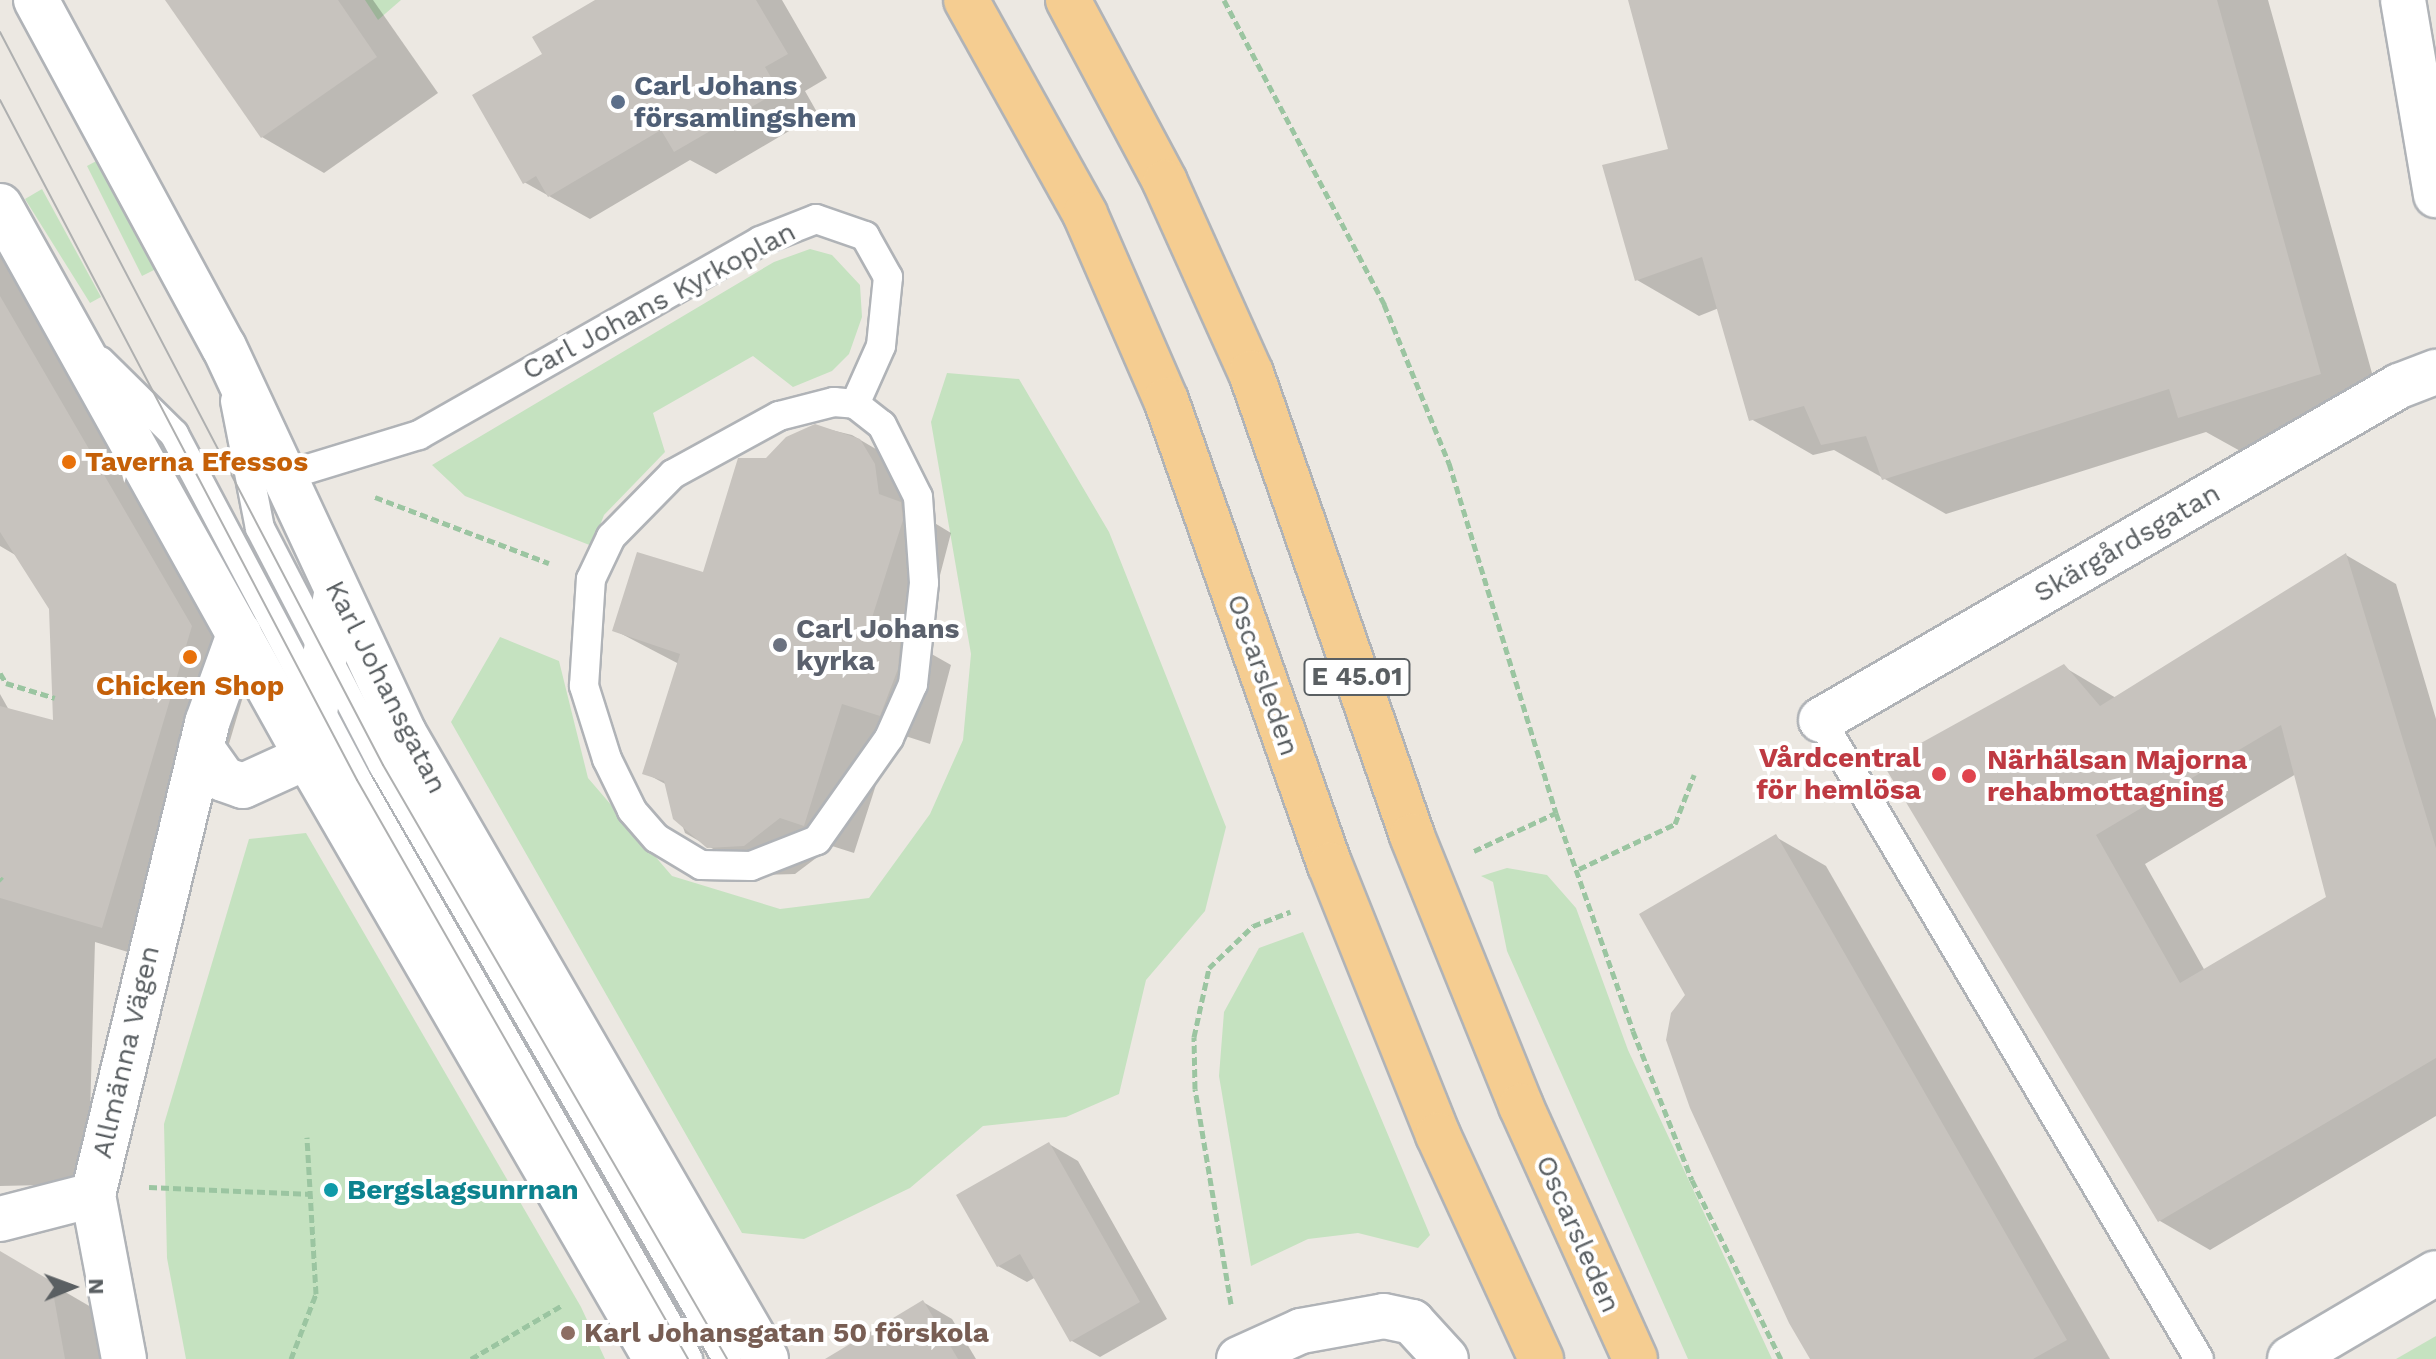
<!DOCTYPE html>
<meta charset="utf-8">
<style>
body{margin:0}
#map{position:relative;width:2436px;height:1359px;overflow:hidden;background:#ece8e2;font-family:"Work Sans",sans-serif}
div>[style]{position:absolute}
.green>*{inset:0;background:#c5e2c0}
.shadow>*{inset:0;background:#0003}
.building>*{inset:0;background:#c7c3be}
.path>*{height:5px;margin-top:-2.5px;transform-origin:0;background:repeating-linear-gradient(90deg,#9bc5a1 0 8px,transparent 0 12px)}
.roads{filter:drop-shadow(2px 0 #b0b3b7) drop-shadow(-2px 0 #b0b3b7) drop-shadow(0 2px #b0b3b7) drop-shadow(0 -2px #b0b3b7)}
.lane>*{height:28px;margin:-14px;padding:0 14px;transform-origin:14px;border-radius:14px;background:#fff}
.street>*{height:44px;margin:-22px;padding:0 22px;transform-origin:22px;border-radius:22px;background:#fff}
.secondary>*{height:44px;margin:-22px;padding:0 22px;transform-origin:22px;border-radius:22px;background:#fff}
.highway>*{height:44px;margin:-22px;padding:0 22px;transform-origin:22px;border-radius:22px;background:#f5cd91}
.tram>*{height:2px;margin:-1px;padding:0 1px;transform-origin:1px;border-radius:1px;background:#afb0b0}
.dots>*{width:22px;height:22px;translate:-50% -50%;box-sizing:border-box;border:4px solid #fff;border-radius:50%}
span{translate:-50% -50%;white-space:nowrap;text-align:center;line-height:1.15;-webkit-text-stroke:8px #fff;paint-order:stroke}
.shield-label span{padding:2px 6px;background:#fff;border:2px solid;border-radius:6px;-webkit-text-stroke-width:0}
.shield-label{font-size:26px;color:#5a5f62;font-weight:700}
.service-label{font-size:28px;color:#4e5e75;font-weight:700}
.left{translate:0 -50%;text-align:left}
.street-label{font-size:28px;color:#5a5f62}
.food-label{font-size:28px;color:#c56008;font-weight:700}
.worship-label{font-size:28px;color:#5b616d;font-weight:700}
.health-label{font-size:28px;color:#be3a42;font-weight:700}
.right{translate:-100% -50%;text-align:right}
.culture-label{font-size:28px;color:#0d838f;font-weight:700}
.education-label{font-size:28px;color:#785e54;font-weight:700}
.north{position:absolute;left:32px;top:1247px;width:80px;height:80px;-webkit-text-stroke:6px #fff;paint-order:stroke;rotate:89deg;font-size:22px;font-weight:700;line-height:32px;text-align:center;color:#5a5f62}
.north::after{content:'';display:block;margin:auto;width:28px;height:36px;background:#5a5f62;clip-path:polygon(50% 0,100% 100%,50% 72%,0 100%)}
</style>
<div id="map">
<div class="green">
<div style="clip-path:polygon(365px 0,401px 0,378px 20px)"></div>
<div style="clip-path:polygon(102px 158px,158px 268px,142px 276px,87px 166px)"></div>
<div style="clip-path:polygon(42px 189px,101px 297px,90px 303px,25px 199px)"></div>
<div style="clip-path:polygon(810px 249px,832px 255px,860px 285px,862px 317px,849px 354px,832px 371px,793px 387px,753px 356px,653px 413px,665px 452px,604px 515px,592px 546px,465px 496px,432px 465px,774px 262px)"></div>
<div style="clip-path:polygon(947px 373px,1019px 379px,1109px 532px,1226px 827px,1205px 911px,1146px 980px,1119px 1094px,1066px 1117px,983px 1126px,910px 1188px,804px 1239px,742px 1233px,451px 722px,500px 637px,559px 661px,588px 778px,672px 876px,780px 909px,869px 898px,930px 814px,963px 740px,971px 654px,931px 422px)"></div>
<div style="clip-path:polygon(306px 833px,581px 1307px,605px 1359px,186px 1359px,167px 1258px,164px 1124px,249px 839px)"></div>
<div style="clip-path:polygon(1507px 868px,1547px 875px,1576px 908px,1628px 1050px,1772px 1359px,1688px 1359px,1507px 951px,1493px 882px,1481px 876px)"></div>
<div style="clip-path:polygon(1303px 932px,1430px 1235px,1418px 1248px,1358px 1233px,1308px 1239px,1251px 1266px,1219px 1076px,1224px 1012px,1259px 948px)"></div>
<div style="clip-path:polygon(2436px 1336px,2436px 1359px,2396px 1359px)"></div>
</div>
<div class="shadow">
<div style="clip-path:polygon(167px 0,373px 0,438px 93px,324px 173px,262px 137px)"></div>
<div style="clip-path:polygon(598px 0,782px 0,827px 78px,805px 91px,818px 114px,716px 174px,690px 160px,590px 219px,524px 182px,545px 55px)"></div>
<div style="clip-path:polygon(1630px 0,2268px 0,2382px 409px,2242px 452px,2206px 432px,1946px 514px,1834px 450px,1813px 455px,1751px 419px,1719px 308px,1699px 316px,1637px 280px,1671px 150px)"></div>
<div style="clip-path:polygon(0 227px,253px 663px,164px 963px,95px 942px,88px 1184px,0 1186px,0 694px,9px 710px,55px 723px,51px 608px,17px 556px,0 546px)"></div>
<div style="clip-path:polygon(815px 426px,852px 435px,903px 465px,928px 519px,951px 533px,921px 648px,951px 665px,930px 744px,893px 732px,854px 853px,832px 846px,795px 874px,759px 875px,685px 833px,669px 786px,645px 773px,679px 664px,614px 630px,704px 575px,767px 460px)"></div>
<div style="clip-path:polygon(evenodd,2346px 555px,2396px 584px,2436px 719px,2436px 1116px,2210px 1250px,2160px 1221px,2064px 667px,2116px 698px,2346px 555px,2296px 774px,2328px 898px,2205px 971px,2145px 864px,2296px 774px)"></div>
<div style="clip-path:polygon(1776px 837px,1826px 866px,2110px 1359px,1814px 1359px)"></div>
<div style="clip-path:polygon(1049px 1144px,1078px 1161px,1167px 1319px,1100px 1357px,1072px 1341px,1036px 1277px,1027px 1282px,998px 1266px)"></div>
<div style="clip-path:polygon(12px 1261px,91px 1307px,100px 1359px,0 1359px,0 1264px)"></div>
<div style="clip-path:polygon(923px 1302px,952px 1319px,976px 1359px,829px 1359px)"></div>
</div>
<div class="building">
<div style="clip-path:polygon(165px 0,338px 0,377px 57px,261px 138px)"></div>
<div style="clip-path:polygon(595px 0,756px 0,788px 54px,765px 67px,779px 91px,674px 152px,661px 130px,548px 197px,536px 176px,523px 184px,472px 95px,542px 54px,532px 37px)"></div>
<div style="clip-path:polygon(1628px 0,2217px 0,2321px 374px,2178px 418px,2169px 389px,1882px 480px,1866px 436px,1821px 445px,1804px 406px,1749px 421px,1702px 257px,1635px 281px,1602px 165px,1668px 149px)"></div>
<div style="clip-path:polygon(0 296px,192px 626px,102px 928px,0 898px,0 706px,53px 720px,49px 609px,0 532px)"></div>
<div style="clip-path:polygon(815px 424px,860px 439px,875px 464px,879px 494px,901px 502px,903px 520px,870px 624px,901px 634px,898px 669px,880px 716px,842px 704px,804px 826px,780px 818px,744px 846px,707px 848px,673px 819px,664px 781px,642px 774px,680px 654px,612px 631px,637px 552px,703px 572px,738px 458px,766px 458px,786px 437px)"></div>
<div style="clip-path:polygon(evenodd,2346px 553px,2436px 848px,2436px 1058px,2158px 1222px,1883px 764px,2064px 664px,2100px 706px,2346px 553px,2281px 725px,2326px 897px,2180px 983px,2096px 835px,2281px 725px)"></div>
<div style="clip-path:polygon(1776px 834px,2067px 1340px,2033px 1359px,1810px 1359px,1789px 1323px,1690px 1108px,1666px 1040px,1671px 1013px,1685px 995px,1639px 914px)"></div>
<div style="clip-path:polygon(1049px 1142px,1140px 1302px,1070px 1342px,1020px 1254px,997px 1267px,956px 1195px)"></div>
<div style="clip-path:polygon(0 1251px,51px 1281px,65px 1359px,0 1359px)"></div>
<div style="clip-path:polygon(923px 1300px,958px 1359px,825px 1359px)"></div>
</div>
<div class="path">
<div style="left:1224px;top:0;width:344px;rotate:62.2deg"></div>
<div style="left:1384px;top:304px;width:172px;rotate:67.8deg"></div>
<div style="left:1449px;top:463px;width:366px;rotate:73deg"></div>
<div style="left:1556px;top:813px;width:231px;rotate:70.5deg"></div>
<div style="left:1633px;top:1031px;width:160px;rotate:68.4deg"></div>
<div style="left:1692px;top:1180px;width:200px;rotate:63.6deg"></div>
<div style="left:375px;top:497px;width:186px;rotate:20.8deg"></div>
<div style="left:0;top:673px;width:12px;rotate:59deg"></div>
<div style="left:6px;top:683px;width:51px;rotate:17deg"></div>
<div style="left:1474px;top:851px;width:90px;rotate:-24.9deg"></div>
<div style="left:1579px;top:869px;width:106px;rotate:-25.1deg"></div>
<div style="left:1675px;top:824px;width:53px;rotate:-68.8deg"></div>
<div style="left:0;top:878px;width:3px;rotate:45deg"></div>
<div style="left:149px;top:1187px;width:163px;rotate:2.5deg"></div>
<div style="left:1231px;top:1304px;width:218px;rotate:-99.5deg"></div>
<div style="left:1195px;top:1089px;width:52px;rotate:-91.1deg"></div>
<div style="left:1194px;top:1037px;width:71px;rotate:-77.7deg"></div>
<div style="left:1209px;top:968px;width:61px;rotate:-43.7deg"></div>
<div style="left:1253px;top:926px;width:40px;rotate:-21deg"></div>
<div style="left:291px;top:1359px;width:70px;rotate:-69deg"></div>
<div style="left:316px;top:1294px;width:157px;rotate:-93.3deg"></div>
<div style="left:471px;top:1359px;width:104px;rotate:-30.5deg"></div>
</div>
<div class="roads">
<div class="lane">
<div style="left:100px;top:361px;width:104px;rotate:44.6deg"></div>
<div style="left:174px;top:434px;width:391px;rotate:62.1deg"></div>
<div style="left:357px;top:780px;width:667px;rotate:60.24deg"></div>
<div style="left:235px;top:401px;width:129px;rotate:78.9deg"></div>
<div style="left:260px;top:528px;width:267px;rotate:62.6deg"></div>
<div style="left:383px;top:765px;width:686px;rotate:59.92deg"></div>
<div style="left:834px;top:402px;width:21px;rotate:5deg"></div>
<div style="left:855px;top:404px;width:34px;rotate:38deg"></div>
<div style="left:882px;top:425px;width:80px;rotate:63.4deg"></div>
<div style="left:918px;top:497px;width:86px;rotate:86deg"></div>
<div style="left:924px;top:583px;width:102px;rotate:96.2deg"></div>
<div style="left:913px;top:684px;width:59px;rotate:114deg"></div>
<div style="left:889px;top:738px;width:125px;rotate:125.2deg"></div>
<div style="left:817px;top:840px;width:71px;rotate:158.5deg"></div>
<div style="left:751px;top:866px;width:50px;rotate:-178.9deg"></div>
<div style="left:701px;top:865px;width:52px;rotate:-149deg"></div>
<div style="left:656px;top:838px;width:37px;rotate:-131deg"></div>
<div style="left:632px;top:810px;width:57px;rotate:-116.1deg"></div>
<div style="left:607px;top:759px;width:77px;rotate:-107.5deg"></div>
<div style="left:584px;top:686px;width:107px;rotate:-86.3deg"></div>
<div style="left:591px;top:579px;width:47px;rotate:-64.5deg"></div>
<div style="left:611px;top:537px;width:88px;rotate:-45.5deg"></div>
<div style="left:673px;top:474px;width:121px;rotate:-28.7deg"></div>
<div style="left:779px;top:416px;width:57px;rotate:-14.3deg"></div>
<div style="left:288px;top:475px;width:137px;rotate:-17deg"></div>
<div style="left:419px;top:435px;width:392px;rotate:-29.6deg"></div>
<div style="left:760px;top:241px;width:60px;rotate:-21.4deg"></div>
<div style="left:816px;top:219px;width:52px;rotate:19.1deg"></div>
<div style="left:865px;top:236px;width:47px;rotate:60.7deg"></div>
<div style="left:888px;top:277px;width:69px;rotate:95.8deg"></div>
<div style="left:881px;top:346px;width:64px;rotate:114.1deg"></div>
<div style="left:1821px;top:720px;width:742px;rotate:59.39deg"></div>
</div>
<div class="street">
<div style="left:2403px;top:0;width:198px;rotate:80.4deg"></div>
<div style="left:1821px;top:720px;width:668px;rotate:-30.02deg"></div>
<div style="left:2399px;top:386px;width:40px;rotate:-21deg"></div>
<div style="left:201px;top:747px;width:39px;rotate:55deg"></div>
<div style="left:223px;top:779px;width:21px;rotate:19deg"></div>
<div style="left:243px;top:786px;width:70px;rotate:-24.4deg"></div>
<div style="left:307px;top:757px;width:166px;rotate:-79.9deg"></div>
<div style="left:0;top:1219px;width:96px;rotate:-14.5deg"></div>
<div style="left:124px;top:1359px;width:167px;rotate:-100.7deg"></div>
<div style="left:93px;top:1195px;width:486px;rotate:-76.4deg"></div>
<div style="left:207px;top:723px;width:95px;rotate:-70.2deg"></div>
<div style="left:1239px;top:1359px;width:68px;rotate:-24.3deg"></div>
<div style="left:1301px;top:1331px;width:84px;rotate:-10.2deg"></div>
<div style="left:1384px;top:1316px;width:29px;rotate:12deg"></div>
<div style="left:1412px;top:1322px;width:50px;rotate:47.4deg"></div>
<div style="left:2290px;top:1359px;width:169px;rotate:-30.5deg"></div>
</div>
<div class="secondary">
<div style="left:36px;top:0;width:395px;rotate:61.6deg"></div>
<div style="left:224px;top:347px;width:426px;rotate:65deg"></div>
<div style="left:404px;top:733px;width:723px;rotate:59.96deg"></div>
<div style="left:0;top:206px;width:631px;rotate:60.87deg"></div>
<div style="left:307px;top:757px;width:696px;rotate:59.9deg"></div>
</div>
<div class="highway">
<div style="left:966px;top:0;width:245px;rotate:60.9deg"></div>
<div style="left:1085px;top:214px;width:203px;rotate:66.5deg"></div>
<div style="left:1166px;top:400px;width:493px;rotate:70.6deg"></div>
<div style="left:1330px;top:865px;width:291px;rotate:68.2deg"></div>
<div style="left:1438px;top:1135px;width:247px;rotate:65.3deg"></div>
<div style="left:1068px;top:0;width:206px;rotate:61.9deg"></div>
<div style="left:1165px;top:182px;width:209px;rotate:65.8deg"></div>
<div style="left:1251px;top:373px;width:490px;rotate:70.8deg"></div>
<div style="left:1412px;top:836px;width:291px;rotate:68deg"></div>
<div style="left:1521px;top:1106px;width:277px;rotate:65.7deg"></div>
</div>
</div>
<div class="tram">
<div style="left:0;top:32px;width:827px;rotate:62.41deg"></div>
<div style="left:383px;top:765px;width:686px;rotate:59.92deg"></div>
<div style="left:0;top:100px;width:768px;rotate:62.3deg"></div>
<div style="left:357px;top:780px;width:667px;rotate:60.24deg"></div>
</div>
<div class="dots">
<div style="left:618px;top:102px;background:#5c6f8a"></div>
<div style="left:69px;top:462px;background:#e8710a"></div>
<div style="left:780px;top:645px;background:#6b7280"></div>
<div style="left:190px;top:657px;background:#e8710a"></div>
<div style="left:1939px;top:774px;background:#e0444e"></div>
<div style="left:1969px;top:776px;background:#e0444e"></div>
<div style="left:331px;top:1190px;background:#0f9aa8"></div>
<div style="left:568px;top:1333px;background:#8d6e63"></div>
</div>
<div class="shield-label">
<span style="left:1357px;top:677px">E 45.01</span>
</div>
<div class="service-label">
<span class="left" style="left:634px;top:102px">Carl Johans<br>församlingshem</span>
</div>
<div class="street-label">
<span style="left:659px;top:301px;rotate:-28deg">Carl Johans Kyrkoplan</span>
<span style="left:2127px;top:543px;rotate:-30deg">Skärgårdsgatan</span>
<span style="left:1263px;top:675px;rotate:71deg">Oscarsleden</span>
<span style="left:386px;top:687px;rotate:63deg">Karl Johansgatan</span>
<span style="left:126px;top:1052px;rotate:-77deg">Allmänna Vägen</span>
<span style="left:1578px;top:1234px;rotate:66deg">Oscarsleden</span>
</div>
<div class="food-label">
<span class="left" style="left:85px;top:462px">Taverna Efessos</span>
<span style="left:190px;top:686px">Chicken Shop</span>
</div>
<div class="worship-label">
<span class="left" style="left:796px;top:645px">Carl Johans<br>kyrka</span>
</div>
<div class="health-label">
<span class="right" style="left:1921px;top:774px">Vårdcentral<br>för hemlösa</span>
<span class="left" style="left:1987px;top:776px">Närhälsan Majorna<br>rehabmottagning</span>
</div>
<div class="culture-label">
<span class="left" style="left:347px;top:1190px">Bergslagsunrnan</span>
</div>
<div class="education-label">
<span class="left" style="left:584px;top:1333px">Karl Johansgatan 50 förskola</span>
</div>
<div class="north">N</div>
</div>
